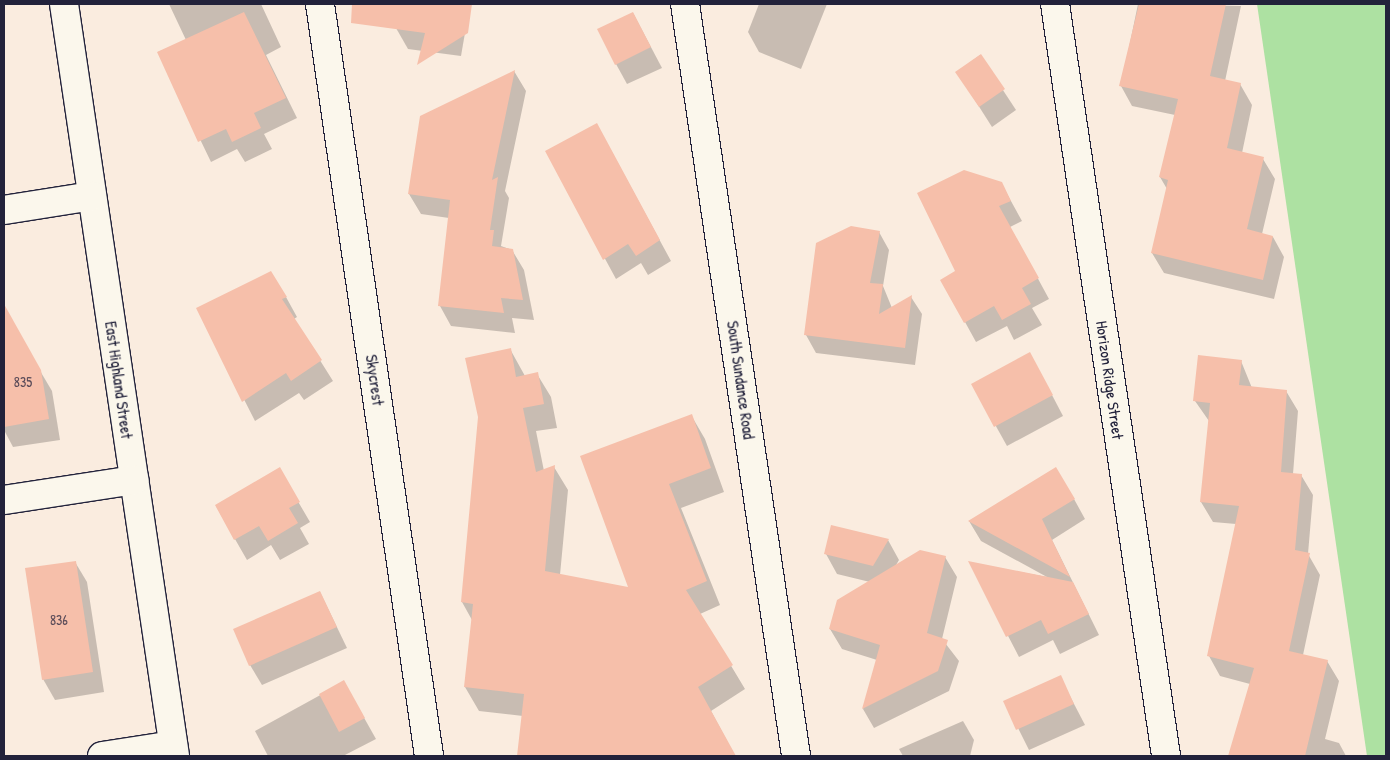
<!DOCTYPE html>
<style>
body{margin:0}
#map{position:relative;width:1390px;height:760px;overflow:hidden;background:#faecdf;font-family:"Patrick Hand",sans-serif}
div>[style]{position:absolute}
.green>*{inset:0;background:#ade1a2}
.shadow>*{inset:0;background:#0003}
.building>*{inset:0;background:#f6bfaa}
.roads{filter:drop-shadow(1px 0 #22223b) drop-shadow(-1px 0 #22223b) drop-shadow(0 1px #22223b) drop-shadow(0 -1px #22223b)}
.minor>*{height:28px;margin:-14px;padding:0 14px;transform-origin:14px;border-radius:14px;background:#fbf7ec}
span{translate:-50% -50%;white-space:nowrap;text-align:center;line-height:1.15;-webkit-text-stroke:4.5px #fbf7ec;paint-order:stroke}
.number-label{font-size:14px;color:#574957}
.number-label span{-webkit-text-stroke-width:0}
.street-label{font-size:16px;color:#22223b}
.frame{position:absolute;inset:0;border:5px solid #22223b;pointer-events:none}
</style>
<div id="map">
<div class="green">
<div style="clip-path:polygon(1257px 4px,1386px 4px,1386px 756px,1367px 756px)"></div>
</div>
<div class="shadow">
<div style="clip-path:polygon(169px 4px,261px 4px,281px 47px,266px 55px,297px 118px,264px 134px,272px 149px,245px 162px,237px 149px,211px 162px,158px 52px,186px 40px)"></div>
<div style="clip-path:polygon(400px 4px,470px 4px,461px 56px,408px 49px,396px 28px)"></div>
<div style="clip-path:polygon(759px 4px,827px 4px,801px 69px,759px 52px,748px 32px)"></div>
<div style="clip-path:polygon(1138px 4px,1241px 6px,1225px 81px,1240px 84px,1252px 105px,1242px 153px,1263px 159px,1275px 179px,1262px 234px,1273px 237px,1284px 257px,1274px 299px,1164px 273px,1152px 253px,1167px 189px,1160px 177px,1175px 115px,1132px 106px,1121px 86px)"></div>
<div style="clip-path:polygon(633px 13px,662px 68px,627px 84px,616px 64px)"></div>
<div style="clip-path:polygon(980px 55px,1016px 110px,992px 127px,957px 72px)"></div>
<div style="clip-path:polygon(514px 71px,526px 91px,505px 191px,509px 198px,501px 246px,512px 250px,524px 270px,534px 320px,512px 318px,515px 333px,451px 326px,440px 306px,449px 218px,421px 214px,409px 194px)"></div>
<div style="clip-path:polygon(608px 145px,671px 261px,648px 275px,641px 263px,616px 279px,547px 152px)"></div>
<div style="clip-path:polygon(1001px 183px,1022px 221px,1010px 227px,1049px 299px,1032px 308px,1042px 325px,1014px 340px,1007px 326px,976px 342px,965px 322px,957px 272px)"></div>
<div style="clip-path:polygon(879px 232px,889px 250px,883px 286px,892px 308px,911px 297px,922px 314px,915px 365px,816px 353px,806px 335px)"></div>
<div style="clip-path:polygon(286px 297px,297px 317px,294px 319px,333px 381px,304px 400px,299px 393px,255px 421px,198px 309px)"></div>
<div style="clip-path:polygon(23px 342px,52px 391px,60px 440px,13px 447px,4px 430px,4px 345px)"></div>
<div style="clip-path:polygon(510px 349px,525px 376px,537px 374px,551px 397px,557px 428px,536px 431px,544px 471px,554px 467px,568px 490px,560px 575px,630px 589px,691px 415px,705px 439px,724px 492px,681px 508px,720px 605px,700px 614px,745px 689px,711px 711px,735px 756px,518px 756px,523px 716px,479px 711px,465px 687px,472px 620px,462px 602px)"></div>
<div style="clip-path:polygon(1241px 361px,1252px 388px,1286px 391px,1298px 411px,1293px 474px,1301px 475px,1313px 495px,1308px 554px,1320px 575px,1303px 655px,1327px 661px,1339px 681px,1325px 739px,1339px 743px,1346px 756px,1229px 756px,1250px 684px,1220px 676px,1209px 656px,1236px 524px,1213px 522px,1201px 502px,1209px 421px,1195px 401px)"></div>
<div style="clip-path:polygon(1041px 374px,1063px 416px,1007px 446px,973px 385px)"></div>
<div style="clip-path:polygon(279px 469px,310px 522px,300px 528px,309px 544px,280px 560px,271px 545px,247px 560px,216px 506px)"></div>
<div style="clip-path:polygon(1074px 499px,1085px 519px,1052px 540px,1099px 635px,1060px 654px,1053px 640px,1019px 657px,970px 563px,1047px 577px,981px 541px,969px 521px)"></div>
<div style="clip-path:polygon(888px 540px,899px 560px,896px 565px,945px 557px,957px 577px,942px 639px,959px 661px,949px 691px,874px 728px,863px 709px,877px 660px,842px 649px,830px 629px,870px 582px,837px 574px,826px 554px)"></div>
<div style="clip-path:polygon(75px 562px,87px 582px,104px 692px,55px 700px,43px 679px)"></div>
<div style="clip-path:polygon(320px 592px,347px 648px,262px 685px,250px 665px)"></div>
<div style="clip-path:polygon(1060px 677px,1085px 725px,1029px 750px,1005px 702px)"></div>
<div style="clip-path:polygon(344px 682px,376px 739px,343px 756px,268px 756px,255px 731px)"></div>
<div style="clip-path:polygon(963px 721px,974px 740px,970px 756px,903px 756px,899px 749px)"></div>
</div>
<div class="building">
<div style="clip-path:polygon(352px 4px,472px 4px,468px 33px,417px 65px,425px 33px,351px 23px)"></div>
<div style="clip-path:polygon(1139px 4px,1226px 4px,1210px 76px,1241px 83px,1227px 148px,1264px 157px,1247px 229px,1273px 236px,1263px 280px,1151px 253px,1168px 180px,1159px 177px,1178px 99px,1119px 86px)"></div>
<div style="clip-path:polygon(244px 12px,286px 98px,254px 113px,261px 128px,232px 142px,226px 129px,198px 142px,157px 52px)"></div>
<div style="clip-path:polygon(633px 12px,651px 47px,615px 65px,597px 29px)"></div>
<div style="clip-path:polygon(981px 54px,1005px 89px,979px 107px,955px 72px)"></div>
<div style="clip-path:polygon(515px 70px,492px 180px,498px 177px,490px 230px,494px 230px,492px 246px,513px 249px,523px 300px,501px 298px,504px 313px,438px 306px,450px 200px,408px 194px,420px 116px)"></div>
<div style="clip-path:polygon(597px 123px,660px 240px,636px 256px,628px 244px,603px 260px,545px 151px)"></div>
<div style="clip-path:polygon(964px 170px,1002px 182px,1011px 201px,999px 206px,1039px 278px,1022px 288px,1031px 304px,1002px 320px,994px 306px,964px 323px,940px 280px,955px 271px,917px 193px)"></div>
<div style="clip-path:polygon(851px 226px,880px 231px,870px 283px,883px 284px,879px 314px,912px 295px,905px 348px,804px 335px,816px 243px)"></div>
<div style="clip-path:polygon(271px 271px,287px 297px,282px 299px,322px 360px,291px 381px,286px 373px,242px 402px,196px 308px)"></div>
<div style="clip-path:polygon(4px 304px,41px 370px,49px 419px,4px 427px)"></div>
<div style="clip-path:polygon(511px 348px,516px 377px,538px 372px,544px 404px,523px 408px,536px 472px,555px 465px,545px 571px,628px 587px,580px 456px,692px 414px,711px 468px,669px 484px,707px 581px,686px 590px,733px 665px,698px 687px,736px 756px,517px 756px,524px 694px,464px 687px,473px 604px,461px 602px,478px 417px,465px 358px)"></div>
<div style="clip-path:polygon(1030px 352px,1053px 395px,994px 427px,971px 384px)"></div>
<div style="clip-path:polygon(1198px 355px,1242px 360px,1239px 385px,1287px 390px,1281px 472px,1302px 474px,1295px 550px,1310px 553px,1289px 651px,1328px 660px,1305px 756px,1228px 756px,1254px 668px,1207px 656px,1239px 506px,1200px 502px,1210px 403px,1193px 401px)"></div>
<div style="clip-path:polygon(280px 467px,300px 502px,289px 508px,298px 523px,268px 541px,259px 526px,234px 540px,215px 505px)"></div>
<div style="clip-path:polygon(1056px 467px,1075px 499px,1042px 519px,1070px 577px,968px 521px)"></div>
<div style="clip-path:polygon(831px 525px,889px 539px,873px 566px,824px 554px)"></div>
<div style="clip-path:polygon(920px 550px,946px 556px,927px 633px,948px 640px,938px 671px,862px 709px,880px 645px,829px 629px,837px 600px)"></div>
<div style="clip-path:polygon(76px 561px,93px 672px,42px 680px,25px 568px)"></div>
<div style="clip-path:polygon(968px 561px,1073px 582px,1089px 614px,1048px 634px,1041px 620px,1006px 637px)"></div>
<div style="clip-path:polygon(320px 591px,337px 627px,249px 666px,233px 629px)"></div>
<div style="clip-path:polygon(1061px 675px,1074px 704px,1016px 730px,1003px 701px)"></div>
<div style="clip-path:polygon(344px 680px,365px 718px,339px 732px,319px 694px)"></div>
</div>
<div class="roads">
<div class="minor">
<div style="left:64px;top:4px;width:760px;rotate:81.6deg"></div>
<div style="left:320px;top:4px;width:760px;rotate:81.75deg"></div>
<div style="left:685px;top:4px;width:760px;rotate:81.6deg"></div>
<div style="left:1055px;top:4px;width:760px;rotate:81.6deg"></div>
<div style="left:4px;top:210px;width:89px;rotate:-9deg"></div>
<div style="left:4px;top:500px;width:132px;rotate:-8.7deg"></div>
<div style="left:102px;top:756px;width:72px;rotate:-8.8deg"></div>
</div>
</div>
<div class="number-label">
<span style="left:23px;top:382px">835</span>
<span style="left:59px;top:620px">836</span>
</div>
<div class="street-label">
<span style="left:119px;top:380px;rotate:82deg">East Highland Street</span>
<span style="left:375px;top:380px;rotate:82deg">Skycrest</span>
<span style="left:741px;top:380px;rotate:82deg">South Sundance Road</span>
<span style="left:1110px;top:380px;rotate:82deg">Horizon Ridge Street</span>
</div>
<div class="frame"></div>
</div>
